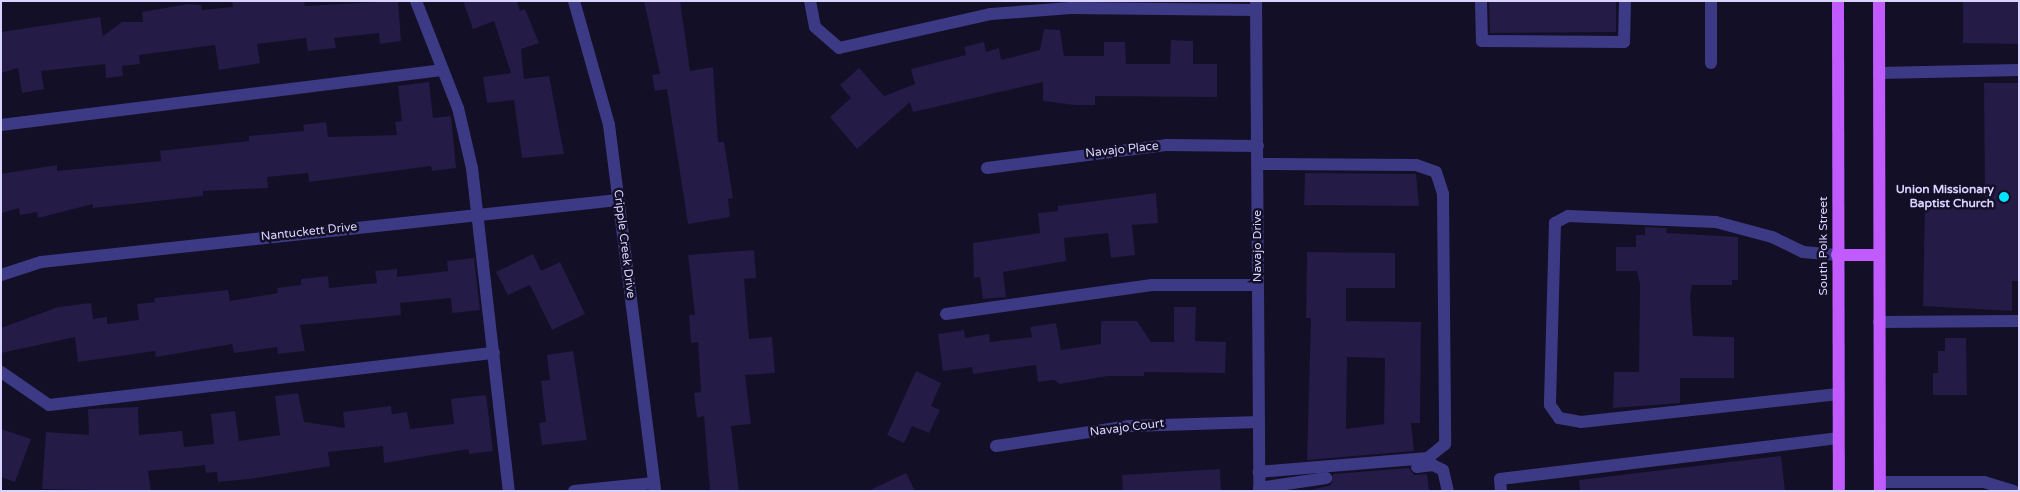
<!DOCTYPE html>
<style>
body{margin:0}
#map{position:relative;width:2020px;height:492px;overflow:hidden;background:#130f26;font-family:"Varela Round",sans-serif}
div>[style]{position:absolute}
.building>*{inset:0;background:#241b47}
.minor>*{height:12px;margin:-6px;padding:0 6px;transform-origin:6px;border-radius:6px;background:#3d3a85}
.major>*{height:12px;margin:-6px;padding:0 6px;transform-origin:6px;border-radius:6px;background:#c25bff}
.dots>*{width:14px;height:14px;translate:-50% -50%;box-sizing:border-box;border:2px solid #130f26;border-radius:50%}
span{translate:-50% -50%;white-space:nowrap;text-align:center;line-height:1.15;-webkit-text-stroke:5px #130f26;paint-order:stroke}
.street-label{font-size:12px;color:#d9d4ff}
.poi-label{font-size:12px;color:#d9d4ff;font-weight:700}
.right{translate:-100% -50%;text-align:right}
.frame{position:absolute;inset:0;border:2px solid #d9d4ff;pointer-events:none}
</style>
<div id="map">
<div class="building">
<div style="clip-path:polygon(232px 1px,304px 1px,305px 6px,398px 1px,401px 41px,380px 44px,379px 33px,334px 38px,336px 48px,308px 51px,306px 38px,257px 44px,260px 63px,219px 70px,215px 45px,139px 55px,140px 64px,122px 66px,123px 76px,106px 78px,105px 64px,41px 71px,44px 89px,22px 93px,18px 68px,1px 73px,1px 32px,100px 17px,103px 36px,122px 22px,143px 22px,142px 12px,188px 4px,201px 5px,202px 10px,233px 7px)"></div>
<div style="clip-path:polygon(463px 1px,517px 1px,520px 11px,525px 9px,539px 43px,521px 49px,524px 79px,549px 76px,564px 154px,522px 158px,514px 100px,487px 103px,483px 77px,511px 73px,494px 21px,473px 29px)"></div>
<div style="clip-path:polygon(644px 1px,680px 1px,690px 71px,713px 67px,718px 142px,724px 142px,733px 198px,728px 199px,730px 217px,688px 224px,667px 89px,655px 91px,652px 75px,660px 74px)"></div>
<div style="clip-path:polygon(1489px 1px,1616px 1px,1616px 32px,1490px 33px)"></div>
<div style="clip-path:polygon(1963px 1px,2019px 1px,2019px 44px,1963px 43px)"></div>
<div style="clip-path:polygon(1044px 29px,1060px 30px,1064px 56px,1104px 56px,1104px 42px,1125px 42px,1126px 64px,1170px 64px,1171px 40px,1193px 41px,1193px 64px,1217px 64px,1217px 97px,1095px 96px,1095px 105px,1075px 105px,1043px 101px,1043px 82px,913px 112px,910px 102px,857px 149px,830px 117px,851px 98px,840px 85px,859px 68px,884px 96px,915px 84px,911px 69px,966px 55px,964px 47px,984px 42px,986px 52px,999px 48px,1001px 60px,1040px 50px)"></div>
<div style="clip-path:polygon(429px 82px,433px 118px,451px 116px,456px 168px,432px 171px,431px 166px,309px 182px,308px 173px,267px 177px,268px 188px,203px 191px,203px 196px,93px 208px,93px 204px,38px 218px,37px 212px,20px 215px,19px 208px,1px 213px,1px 174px,57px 165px,57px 171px,161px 161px,160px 151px,249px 141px,249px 136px,304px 131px,303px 125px,326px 122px,328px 137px,397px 135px,395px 122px,402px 121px,398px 86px)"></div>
<div style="clip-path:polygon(1984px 83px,2019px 83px,2019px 281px,2012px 281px,2012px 311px,1923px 306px,1925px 204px,1985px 203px)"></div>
<div style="clip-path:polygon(1305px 173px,1416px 174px,1419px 206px,1304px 205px)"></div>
<div style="clip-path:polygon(1156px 193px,1158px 223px,1132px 225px,1135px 255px,1111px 258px,1108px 233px,1064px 238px,1066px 261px,1003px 272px,1006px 297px,983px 299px,980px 277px,974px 278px,973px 243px,1040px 233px,1038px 213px,1058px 211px,1058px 206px)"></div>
<div style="clip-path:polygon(1645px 227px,1667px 228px,1666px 233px,1738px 237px,1738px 280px,1732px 280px,1732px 285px,1692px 285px,1690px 296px,1693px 336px,1734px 337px,1734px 378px,1680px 378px,1680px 403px,1613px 408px,1614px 372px,1639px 372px,1640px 284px,1637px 271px,1616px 271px,1616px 247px,1636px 247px,1636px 235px,1645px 235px)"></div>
<div style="clip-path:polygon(754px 250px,756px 278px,744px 279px,749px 339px,772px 337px,775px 373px,745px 375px,751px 424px,731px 426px,739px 491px,710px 491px,704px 416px,697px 418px,694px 393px,701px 392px,698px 342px,691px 343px,689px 315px,695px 315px,688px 255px)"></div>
<div style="clip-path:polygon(evenodd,1307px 252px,1395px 253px,1395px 288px,1346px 288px,1346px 321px,1421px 322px,1420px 423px,1411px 423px,1414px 451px,1307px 460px,1311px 318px,1306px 318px,1307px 252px,1347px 357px,1385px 358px,1384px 424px,1346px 429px,1347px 357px)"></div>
<div style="clip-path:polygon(533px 254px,541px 271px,560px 262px,585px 314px,552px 330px,530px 285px,508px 295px,496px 272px)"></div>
<div style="clip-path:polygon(474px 258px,480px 310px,452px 313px,451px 298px,400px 303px,401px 315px,300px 325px,305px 351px,278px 354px,277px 347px,234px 353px,232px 344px,156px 357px,155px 351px,78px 362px,75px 337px,1px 353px,1px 328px,58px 307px,91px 303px,93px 319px,107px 317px,107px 324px,139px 320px,137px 304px,155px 302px,154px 298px,228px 290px,230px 301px,278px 293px,277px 288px,301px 285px,301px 279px,328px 276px,329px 288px,377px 283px,375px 271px,397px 269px,397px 277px,448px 271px,447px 261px)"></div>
<div style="clip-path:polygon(1174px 307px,1196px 307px,1195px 341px,1226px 342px,1225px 373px,1144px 372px,1144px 376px,1108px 376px,1060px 384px,1054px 380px,1038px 382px,1036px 365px,973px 374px,972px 367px,943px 371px,938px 334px,964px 330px,965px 338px,989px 334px,990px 342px,1032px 337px,1030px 327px,1056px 323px,1061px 350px,1101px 344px,1101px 321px,1137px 321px,1151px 342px,1174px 342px)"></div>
<div style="clip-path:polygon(1945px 338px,1966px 338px,1967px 395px,1933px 395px,1933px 373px,1938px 373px,1938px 351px,1945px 351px)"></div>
<div style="clip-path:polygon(573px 351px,587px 440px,542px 445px,539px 423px,546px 422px,541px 381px,550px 380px,547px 355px)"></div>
<div style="clip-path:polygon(916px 371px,941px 383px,931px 406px,940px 410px,929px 433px,912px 426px,904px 443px,887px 435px)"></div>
<div style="clip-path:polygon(298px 393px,304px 422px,345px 428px,343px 412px,391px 406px,392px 414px,407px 412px,410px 429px,454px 424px,451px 399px,486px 395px,493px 451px,469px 454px,468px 449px,384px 463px,383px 446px,328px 452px,330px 466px,249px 479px,218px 482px,217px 472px,206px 473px,205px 465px,148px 471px,151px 491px,42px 489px,46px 432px,89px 435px,88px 409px,138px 407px,139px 435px,182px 431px,184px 447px,214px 444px,211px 414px,235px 411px,239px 441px,280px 435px,275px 396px)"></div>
<div style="clip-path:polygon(1px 429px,31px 439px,15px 482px,1px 477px)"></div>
<div style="clip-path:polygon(1781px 456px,1785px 491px,1580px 491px,1579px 480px)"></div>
<div style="clip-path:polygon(1409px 468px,1414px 475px,1427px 474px,1429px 491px,1307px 491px,1331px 485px,1333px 474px)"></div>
<div style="clip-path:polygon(1220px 469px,1221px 491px,1123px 491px,1122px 475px)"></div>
<div style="clip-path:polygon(906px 473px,915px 491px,868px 491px)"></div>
</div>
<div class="minor">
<div style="left:416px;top:1px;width:115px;rotate:68.6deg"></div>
<div style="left:458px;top:108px;width:62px;rotate:76.9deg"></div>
<div style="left:472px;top:168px;width:325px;rotate:83.5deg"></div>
<div style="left:574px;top:1px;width:129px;rotate:74.2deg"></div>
<div style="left:609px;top:125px;width:369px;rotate:82.8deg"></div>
<div style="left:810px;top:1px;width:26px;rotate:79deg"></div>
<div style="left:815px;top:27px;width:32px;rotate:41deg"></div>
<div style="left:839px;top:48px;width:156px;rotate:-12.6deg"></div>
<div style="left:991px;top:14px;width:80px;rotate:-4.3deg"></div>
<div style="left:1071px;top:8px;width:185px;rotate:0.6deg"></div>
<div style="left:1256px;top:1px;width:490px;rotate:89.6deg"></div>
<div style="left:1481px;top:1px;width:40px;rotate:88.6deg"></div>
<div style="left:1482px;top:41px;width:142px;rotate:0.4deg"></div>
<div style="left:1624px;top:42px;width:41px;rotate:-88.6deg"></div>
<div style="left:1711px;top:1px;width:62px;rotate:90deg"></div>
<div style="left:1879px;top:73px;width:140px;rotate:-1.2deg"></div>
<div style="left:1px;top:125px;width:442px;rotate:-7.1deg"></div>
<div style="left:1258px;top:164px;width:158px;rotate:0.4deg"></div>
<div style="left:1416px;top:165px;width:21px;rotate:19deg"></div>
<div style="left:1436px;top:172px;width:23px;rotate:72deg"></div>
<div style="left:1443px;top:194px;width:250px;rotate:89.5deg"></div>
<div style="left:1445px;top:444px;width:22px;rotate:141deg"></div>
<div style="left:1428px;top:458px;width:170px;rotate:175.3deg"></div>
<div style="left:987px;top:168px;width:180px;rotate:-7.3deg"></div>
<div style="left:1166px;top:145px;width:92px;rotate:0.6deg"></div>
<div style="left:1837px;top:255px;width:34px;rotate:-175deg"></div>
<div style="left:1803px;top:252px;width:34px;rotate:-154deg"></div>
<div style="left:1772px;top:237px;width:58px;rotate:-165deg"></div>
<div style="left:1716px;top:222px;width:148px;rotate:-177.7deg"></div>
<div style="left:1568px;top:216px;width:15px;rotate:152deg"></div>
<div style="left:1555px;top:223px;width:182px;rotate:91.6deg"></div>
<div style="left:1550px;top:405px;width:16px;rotate:55deg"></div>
<div style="left:1559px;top:418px;width:22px;rotate:10deg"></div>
<div style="left:1581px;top:422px;width:259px;rotate:-6.2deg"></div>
<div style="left:1px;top:275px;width:42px;rotate:-18deg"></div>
<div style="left:41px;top:262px;width:580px;rotate:-6.13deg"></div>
<div style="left:946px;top:314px;width:208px;rotate:-8deg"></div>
<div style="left:1152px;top:285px;width:106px"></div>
<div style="left:1879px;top:322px;width:140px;rotate:-0.4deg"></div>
<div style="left:1px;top:372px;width:58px;rotate:34.5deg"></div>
<div style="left:49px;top:405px;width:448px;rotate:-6.7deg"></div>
<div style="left:996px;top:446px;width:135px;rotate:-8.5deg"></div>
<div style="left:1130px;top:426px;width:129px;rotate:-1.8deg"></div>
<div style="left:1417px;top:467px;width:16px;rotate:-7deg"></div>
<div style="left:1433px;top:465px;width:11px;rotate:27deg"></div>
<div style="left:1443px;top:470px;width:22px;rotate:77deg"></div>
<div style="left:1880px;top:482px;width:104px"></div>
<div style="left:1984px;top:482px;width:31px;rotate:17deg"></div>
<div style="left:1259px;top:488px;width:68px;rotate:-8.5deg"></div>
<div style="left:574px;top:491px;width:80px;rotate:-5.7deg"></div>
<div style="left:1501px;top:491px;width:12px;rotate:-95deg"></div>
<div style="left:1500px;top:479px;width:340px;rotate:-6.9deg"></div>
</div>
<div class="major">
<div style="left:1838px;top:1px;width:490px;rotate:89.9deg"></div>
<div style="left:1879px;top:1px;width:490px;rotate:89.9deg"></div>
<div style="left:1837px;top:255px;width:42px"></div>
</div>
<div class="dots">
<div style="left:2004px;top:197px;background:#00e5ff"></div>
</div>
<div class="street-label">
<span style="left:1122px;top:150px;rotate:-6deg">Navajo Place</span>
<span style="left:309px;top:232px;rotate:-6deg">Nantuckett Drive</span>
<span style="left:624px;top:244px;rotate:83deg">Cripple Creek Drive</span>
<span style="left:1258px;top:246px;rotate:-90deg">Navajo Drive</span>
<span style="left:1824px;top:246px;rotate:-90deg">South Polk Street</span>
<span style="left:1127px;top:428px;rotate:-7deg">Navajo Court</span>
</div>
<div class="poi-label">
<span class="right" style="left:1994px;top:197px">Union Missionary<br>Baptist Church</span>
</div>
<div class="frame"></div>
</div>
